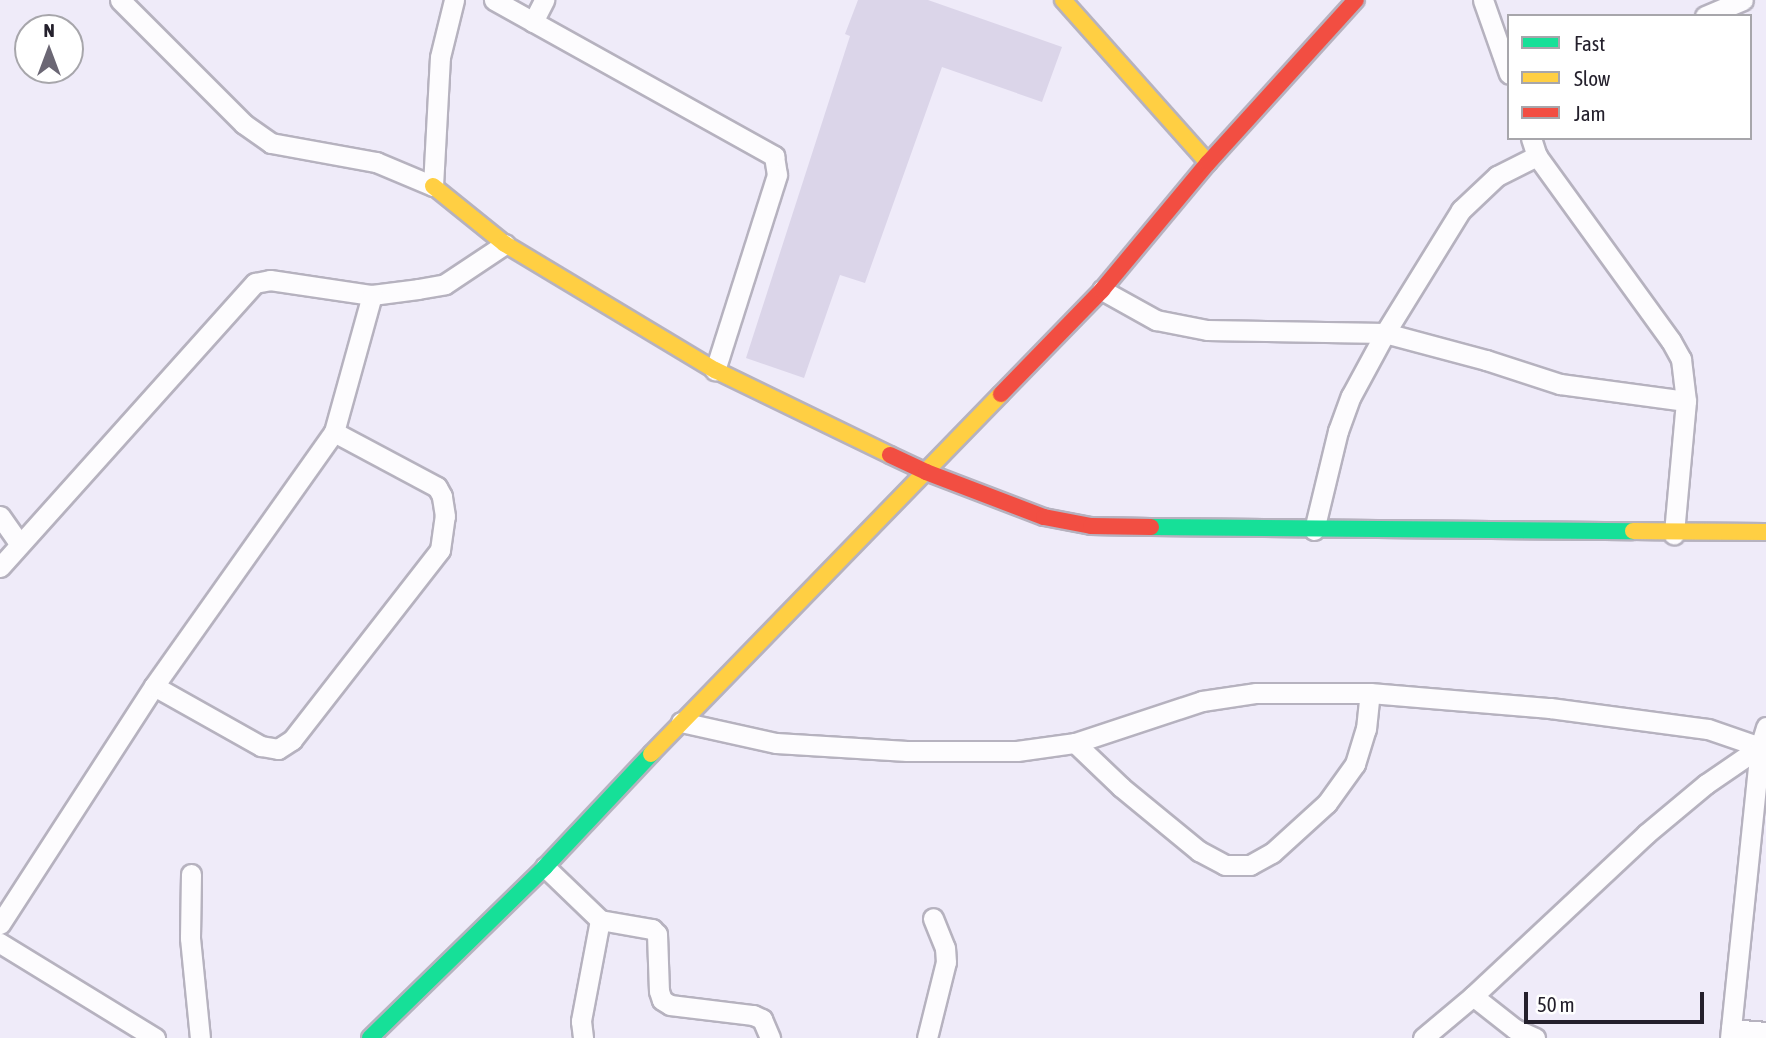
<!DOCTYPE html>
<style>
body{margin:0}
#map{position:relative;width:1766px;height:1038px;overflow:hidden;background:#efebf9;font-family:"Asap Condensed",sans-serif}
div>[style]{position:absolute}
.building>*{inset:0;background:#dbd5e9}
.roads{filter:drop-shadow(2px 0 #b6b2bf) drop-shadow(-2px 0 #b6b2bf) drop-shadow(0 2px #b6b2bf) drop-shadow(0 -2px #b6b2bf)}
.street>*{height:19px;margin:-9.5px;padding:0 9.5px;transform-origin:9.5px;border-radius:9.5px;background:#fdfcfe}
.fast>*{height:16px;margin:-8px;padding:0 8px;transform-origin:8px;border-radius:8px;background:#16e098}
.slow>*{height:16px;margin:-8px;padding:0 8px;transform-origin:8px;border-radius:8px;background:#ffcf43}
.jam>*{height:16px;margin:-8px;padding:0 8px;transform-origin:8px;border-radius:8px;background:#f24e42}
span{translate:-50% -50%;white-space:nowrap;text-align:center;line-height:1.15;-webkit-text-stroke:5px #fff;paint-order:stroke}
.legend{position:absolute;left:1507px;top:14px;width:245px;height:126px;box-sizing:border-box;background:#fff;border:2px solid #a7a6ab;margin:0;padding:9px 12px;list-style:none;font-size:21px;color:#24202c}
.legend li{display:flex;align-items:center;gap:14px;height:35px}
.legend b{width:35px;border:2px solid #a7a6ab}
.north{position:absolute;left:14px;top:14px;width:70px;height:70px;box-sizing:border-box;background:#fff;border:2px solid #a7a6ab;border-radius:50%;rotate:0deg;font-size:19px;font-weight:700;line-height:28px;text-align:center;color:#24202c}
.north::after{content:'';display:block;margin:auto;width:24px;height:32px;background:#6b6774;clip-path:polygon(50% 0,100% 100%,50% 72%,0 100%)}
.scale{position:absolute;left:1524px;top:992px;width:180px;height:32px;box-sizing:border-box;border:4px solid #24202c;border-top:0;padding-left:9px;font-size:21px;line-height:24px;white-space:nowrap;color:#24202c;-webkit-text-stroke:5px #fff;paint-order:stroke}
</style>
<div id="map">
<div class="building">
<div style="clip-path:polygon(858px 0,928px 0,1062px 47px,1042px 102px,942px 67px,865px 283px,840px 275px,804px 378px,746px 358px,850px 36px,845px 34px)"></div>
</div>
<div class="roads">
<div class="street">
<div style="left:120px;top:0;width:175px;rotate:45deg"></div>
<div style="left:244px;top:124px;width:33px;rotate:35deg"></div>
<div style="left:271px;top:143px;width:107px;rotate:10.3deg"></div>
<div style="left:376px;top:162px;width:62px;rotate:22.8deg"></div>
<div style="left:433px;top:186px;width:129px;rotate:-86.9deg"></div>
<div style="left:440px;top:57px;width:59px;rotate:-76.2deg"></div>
<div style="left:494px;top:0;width:321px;rotate:29.1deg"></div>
<div style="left:774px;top:156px;width:19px;rotate:81deg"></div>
<div style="left:777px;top:175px;width:205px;rotate:107.6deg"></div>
<div style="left:1483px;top:0;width:78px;rotate:70.6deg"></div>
<div style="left:1705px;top:16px;width:41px;rotate:-22.8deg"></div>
<div style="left:533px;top:22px;width:25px;rotate:-63deg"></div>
<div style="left:1531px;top:138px;width:19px;rotate:72deg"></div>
<div style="left:1537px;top:156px;width:228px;rotate:54.1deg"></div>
<div style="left:1671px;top:341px;width:21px;rotate:61deg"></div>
<div style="left:1681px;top:359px;width:42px;rotate:83.2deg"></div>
<div style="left:1686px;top:401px;width:134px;rotate:95.2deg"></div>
<div style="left:1102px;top:290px;width:62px;rotate:29.1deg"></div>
<div style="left:1156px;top:320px;width:52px;rotate:11.1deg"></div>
<div style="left:1207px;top:330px;width:178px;rotate:1deg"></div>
<div style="left:1385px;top:333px;width:105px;rotate:15deg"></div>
<div style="left:1486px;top:360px;width:78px;rotate:18deg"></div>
<div style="left:1560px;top:384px;width:127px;rotate:7.7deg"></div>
<div style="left:0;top:516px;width:33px;rotate:55deg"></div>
<div style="left:1314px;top:530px;width:102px;rotate:-76.4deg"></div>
<div style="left:1338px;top:431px;width:37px;rotate:-70deg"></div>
<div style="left:1351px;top:396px;width:72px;rotate:-61.6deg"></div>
<div style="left:1385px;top:333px;width:145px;rotate:-58.3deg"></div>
<div style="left:1461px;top:210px;width:50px;rotate:-43.4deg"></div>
<div style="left:1497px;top:176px;width:45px;rotate:-26.6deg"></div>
<div style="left:0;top:567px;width:382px;rotate:-48.1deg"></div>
<div style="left:255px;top:283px;width:15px;rotate:-11deg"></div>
<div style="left:270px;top:280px;width:103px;rotate:8.4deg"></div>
<div style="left:372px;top:295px;width:46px;rotate:-7.4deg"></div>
<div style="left:418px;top:289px;width:27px;rotate:-10deg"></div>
<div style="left:445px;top:284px;width:72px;rotate:-33.7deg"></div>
<div style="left:154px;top:686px;width:123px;rotate:29.3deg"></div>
<div style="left:261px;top:746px;width:17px;rotate:10deg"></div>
<div style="left:278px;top:749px;width:17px;rotate:-33deg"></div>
<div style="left:292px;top:740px;width:241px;rotate:-52.1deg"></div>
<div style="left:440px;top:550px;width:34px;rotate:-82deg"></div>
<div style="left:445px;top:516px;width:20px;rotate:-99deg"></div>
<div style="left:442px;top:496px;width:10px;rotate:-119deg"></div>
<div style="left:437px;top:487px;width:117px;rotate:-151.9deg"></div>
<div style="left:681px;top:722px;width:97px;rotate:12.5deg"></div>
<div style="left:776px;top:743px;width:131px;rotate:3.5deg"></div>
<div style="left:907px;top:751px;width:110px"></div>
<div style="left:1017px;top:751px;width:59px;rotate:-7.9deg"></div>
<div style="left:1075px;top:743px;width:134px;rotate:-18.3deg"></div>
<div style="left:1202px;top:701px;width:55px;rotate:-8.4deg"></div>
<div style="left:1256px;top:693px;width:114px"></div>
<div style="left:1370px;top:693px;width:181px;rotate:4.8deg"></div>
<div style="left:1550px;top:708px;width:159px;rotate:7.6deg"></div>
<div style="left:1708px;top:729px;width:61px;rotate:19deg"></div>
<div style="left:1075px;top:743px;width:64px;rotate:43.7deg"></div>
<div style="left:1121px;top:787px;width:101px;rotate:39.4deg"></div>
<div style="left:1199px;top:851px;width:30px;rotate:28deg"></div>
<div style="left:1225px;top:865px;width:25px"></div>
<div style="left:1250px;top:865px;width:25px;rotate:-29deg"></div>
<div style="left:1272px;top:853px;width:74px;rotate:-42.3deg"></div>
<div style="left:1327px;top:803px;width:48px;rotate:-54.3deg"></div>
<div style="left:1355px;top:764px;width:37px;rotate:-73deg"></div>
<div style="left:1366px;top:729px;width:36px;rotate:-84deg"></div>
<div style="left:545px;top:867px;width:76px;rotate:43.9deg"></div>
<div style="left:600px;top:920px;width:103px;rotate:100.7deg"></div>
<div style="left:581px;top:1021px;width:17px;rotate:83deg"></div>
<div style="left:191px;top:874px;width:64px;rotate:90.9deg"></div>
<div style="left:190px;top:938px;width:100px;rotate:84.3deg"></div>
<div style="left:600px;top:920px;width:53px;rotate:9.8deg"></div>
<div style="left:652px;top:929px;width:7px;rotate:45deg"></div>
<div style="left:657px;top:934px;width:57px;rotate:88deg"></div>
<div style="left:659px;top:991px;width:9px;rotate:72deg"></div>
<div style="left:662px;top:1000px;width:9px;rotate:32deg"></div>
<div style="left:670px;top:1005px;width:84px;rotate:6.9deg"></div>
<div style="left:753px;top:1015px;width:10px;rotate:24deg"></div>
<div style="left:762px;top:1019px;width:21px;rotate:67deg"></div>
<div style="left:0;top:924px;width:283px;rotate:-57.1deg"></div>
<div style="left:154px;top:686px;width:311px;rotate:-54.7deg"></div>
<div style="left:334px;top:432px;width:142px;rotate:-74.5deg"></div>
<div style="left:0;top:943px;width:182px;rotate:31.5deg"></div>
<div style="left:1473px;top:996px;width:53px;rotate:38.2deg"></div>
<div style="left:1515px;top:1029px;width:22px;rotate:24deg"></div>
<div style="left:1731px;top:1029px;width:35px;rotate:5deg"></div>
<div style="left:927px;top:1038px;width:78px;rotate:-76deg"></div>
<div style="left:946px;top:962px;width:14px;rotate:-94deg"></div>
<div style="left:945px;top:948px;width:32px;rotate:-112deg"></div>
<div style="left:1423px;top:1038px;width:65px;rotate:-40deg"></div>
<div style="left:1473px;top:996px;width:237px;rotate:-43.1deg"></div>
<div style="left:1646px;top:834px;width:78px;rotate:-39.8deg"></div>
<div style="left:1706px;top:784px;width:65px;rotate:-34.4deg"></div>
<div style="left:1730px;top:1038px;width:293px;rotate:-84.1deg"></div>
<div style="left:1760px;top:747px;width:21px;rotate:-73deg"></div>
</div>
<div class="fast">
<div style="left:1151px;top:527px;width:482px;rotate:0.5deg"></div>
<div style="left:370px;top:1038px;width:245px;rotate:-44.3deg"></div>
<div style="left:545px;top:867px;width:155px;rotate:-46.8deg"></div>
</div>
<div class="slow">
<div style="left:1063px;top:0;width:218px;rotate:48.3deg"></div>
<div style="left:433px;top:186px;width:92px;rotate:38.9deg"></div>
<div style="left:505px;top:244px;width:245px;rotate:31deg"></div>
<div style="left:715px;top:370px;width:195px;rotate:25.9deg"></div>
<div style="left:1633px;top:531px;width:133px;rotate:0.4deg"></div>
<div style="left:651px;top:754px;width:502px;rotate:-45.81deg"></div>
</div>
<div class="jam">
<div style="left:1001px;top:394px;width:145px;rotate:-45.8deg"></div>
<div style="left:1102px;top:290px;width:165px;rotate:-50.2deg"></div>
<div style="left:1208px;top:163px;width:220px;rotate:-47.8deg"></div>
<div style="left:890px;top:455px;width:40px;rotate:25deg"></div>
<div style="left:926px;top:472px;width:126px;rotate:20.9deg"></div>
<div style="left:1044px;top:517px;width:48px;rotate:10.8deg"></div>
<div style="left:1091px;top:526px;width:60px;rotate:1deg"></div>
</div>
</div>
<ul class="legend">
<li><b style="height:9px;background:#16e098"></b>Fast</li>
<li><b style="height:9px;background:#ffcf43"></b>Slow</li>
<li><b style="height:9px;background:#f24e42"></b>Jam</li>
</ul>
<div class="north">N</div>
<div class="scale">50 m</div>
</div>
